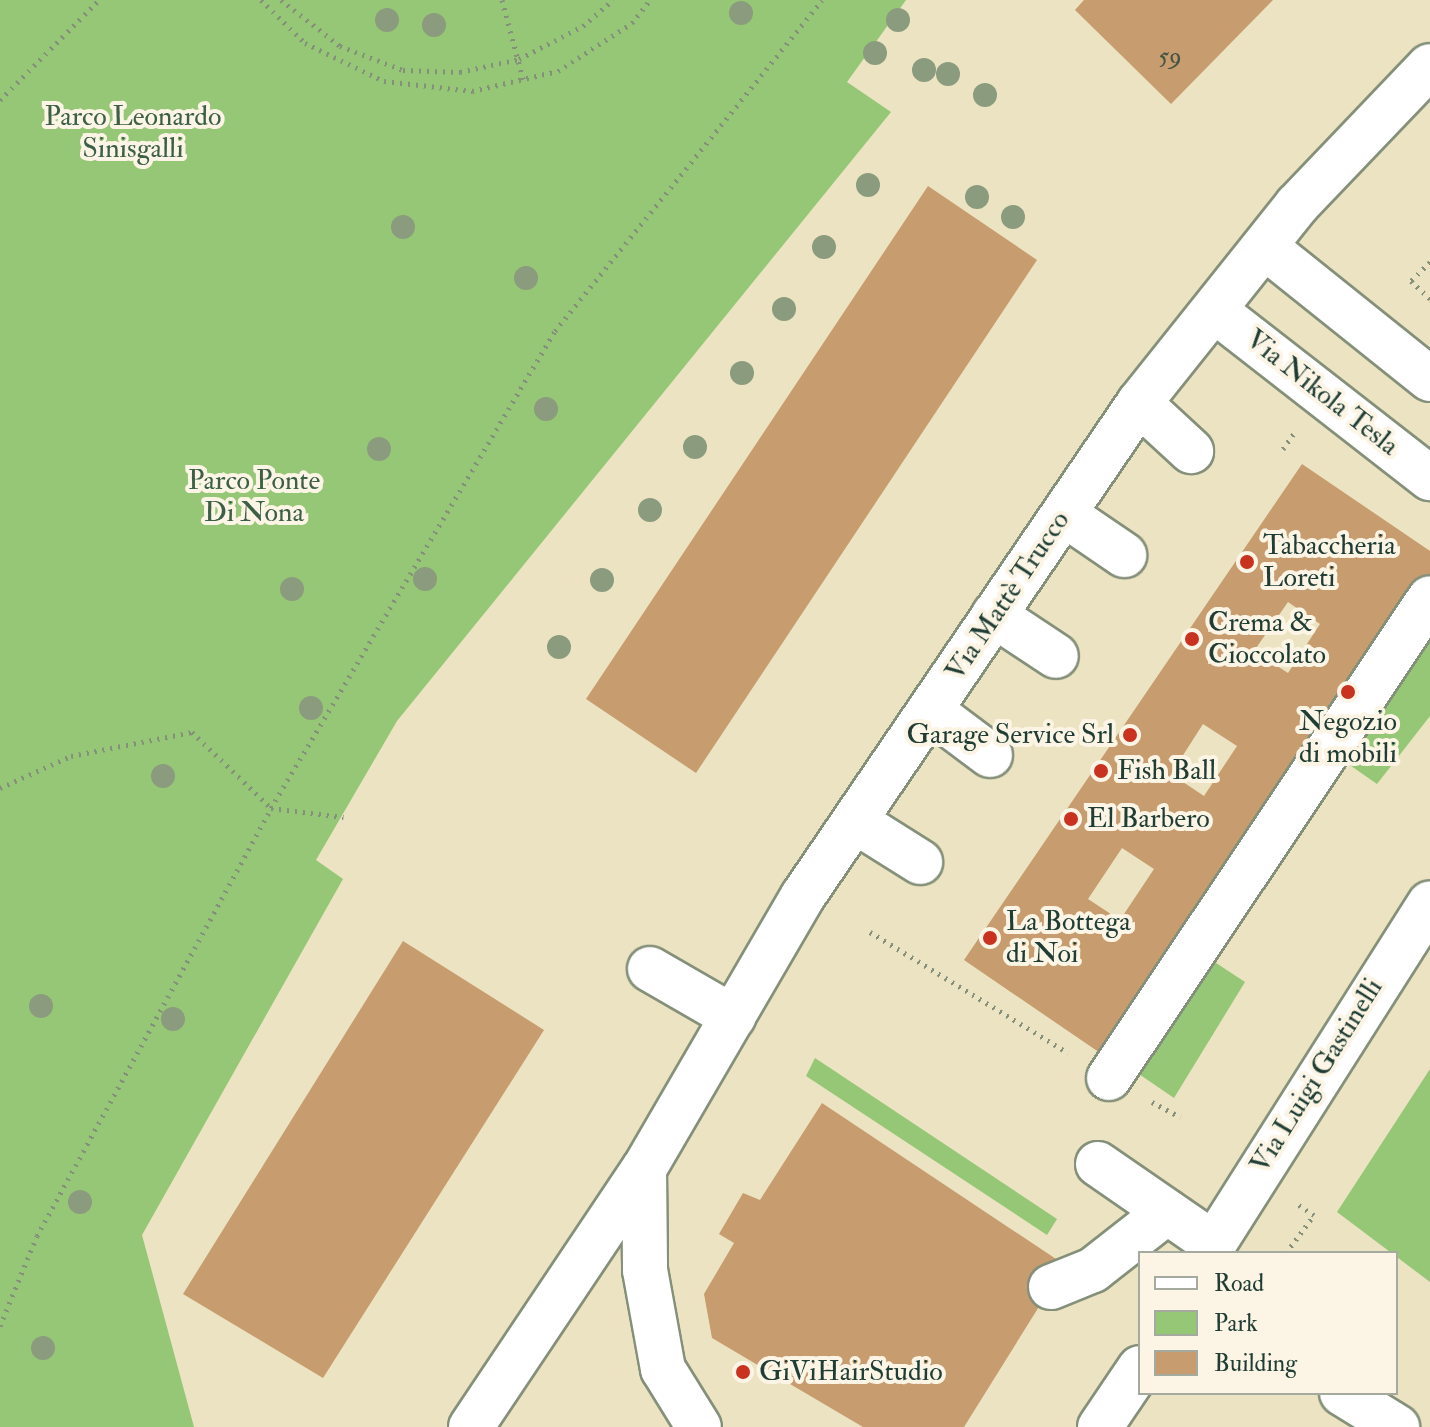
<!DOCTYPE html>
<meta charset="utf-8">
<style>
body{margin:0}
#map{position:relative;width:1430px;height:1427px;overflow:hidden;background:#ebe3c1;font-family:"IM FELL Double Pica",serif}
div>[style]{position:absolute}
.green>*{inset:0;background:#95c777}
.building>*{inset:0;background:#c79c6f}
.path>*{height:5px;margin-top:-2.5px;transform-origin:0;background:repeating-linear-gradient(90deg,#85907a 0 2px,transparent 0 8px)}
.roads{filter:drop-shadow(2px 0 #85907a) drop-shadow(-2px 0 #85907a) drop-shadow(0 2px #85907a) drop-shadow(0 -2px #85907a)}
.minor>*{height:44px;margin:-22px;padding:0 22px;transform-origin:22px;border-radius:22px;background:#fff}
.trees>*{width:24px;height:24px;margin:-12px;border-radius:50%;background:#8b9b7d}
.dots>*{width:22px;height:22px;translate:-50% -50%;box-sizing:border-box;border:4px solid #fcf5e5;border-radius:50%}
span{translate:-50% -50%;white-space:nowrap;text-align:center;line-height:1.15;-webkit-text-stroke:8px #fcf5e5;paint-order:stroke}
.number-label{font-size:24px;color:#495543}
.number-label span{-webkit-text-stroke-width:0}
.park-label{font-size:28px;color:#3c6045}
.street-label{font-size:28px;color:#1f3d34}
.poi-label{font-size:28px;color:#1f3d34}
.left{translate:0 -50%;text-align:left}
.right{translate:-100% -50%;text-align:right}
.legend{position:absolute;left:1138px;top:1251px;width:260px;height:144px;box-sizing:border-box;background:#fcf5e5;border:2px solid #a4ab9e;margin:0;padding:10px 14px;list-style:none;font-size:24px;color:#1f3d34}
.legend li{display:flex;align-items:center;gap:16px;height:40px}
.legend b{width:40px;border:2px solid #a4ab9e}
</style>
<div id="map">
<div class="green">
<div style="clip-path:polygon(0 0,906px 0,847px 82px,891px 112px,397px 721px,316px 860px,343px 879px,142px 1235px,194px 1427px,0 1427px)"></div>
<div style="clip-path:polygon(1430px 634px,1430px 716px,1377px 784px,1344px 761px)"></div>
<div style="clip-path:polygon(1207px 957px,1245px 982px,1174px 1098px,1133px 1070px)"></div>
<div style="clip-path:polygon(815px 1058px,1057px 1219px,1047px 1235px,806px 1076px)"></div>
<div style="clip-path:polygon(1430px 1069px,1430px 1282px,1337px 1212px)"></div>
</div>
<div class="building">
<div style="clip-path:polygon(1084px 0,1273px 0,1171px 104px,1075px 10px)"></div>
<div style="clip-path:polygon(928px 186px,1037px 260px,696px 773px,586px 699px)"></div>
<div style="clip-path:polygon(evenodd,1302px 464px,1430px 551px,1430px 582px,1106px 1057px,964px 960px,1302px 464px,1288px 602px,1320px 624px,1288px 673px,1254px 651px,1288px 602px,1302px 464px,1203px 724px,1237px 746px,1204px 796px,1171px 774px,1203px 724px,1302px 464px,1122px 848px,1154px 869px,1120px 920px,1088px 899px,1122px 848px)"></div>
<div style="clip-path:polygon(403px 941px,544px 1030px,323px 1378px,183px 1294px)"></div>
<div style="clip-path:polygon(822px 1103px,1065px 1265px,964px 1427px,863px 1427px,712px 1338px,704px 1294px,734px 1243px,719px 1234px,743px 1193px,760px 1200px)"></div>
</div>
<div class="path">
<div style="left:261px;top:0;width:62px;rotate:44.3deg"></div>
<div style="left:305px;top:43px;width:88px;rotate:25.7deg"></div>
<div style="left:384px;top:81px;width:89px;rotate:6.5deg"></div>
<div style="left:472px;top:91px;width:88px;rotate:-13.1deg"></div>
<div style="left:558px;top:71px;width:88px;rotate:-33deg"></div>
<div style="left:632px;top:23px;width:29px;rotate:-52deg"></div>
<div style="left:281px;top:0;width:75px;rotate:37.9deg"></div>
<div style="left:340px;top:46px;width:67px;rotate:20.9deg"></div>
<div style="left:403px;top:70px;width:57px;rotate:2deg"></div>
<div style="left:460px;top:72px;width:60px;rotate:-12.4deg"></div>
<div style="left:519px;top:59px;width:72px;rotate:-27.3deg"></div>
<div style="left:583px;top:26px;width:40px;rotate:-41deg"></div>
<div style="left:502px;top:0;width:82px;rotate:75.1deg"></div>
<div style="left:0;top:100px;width:141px;rotate:-45.3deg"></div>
<div style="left:1430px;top:262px;width:27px;rotate:135deg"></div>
<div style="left:1411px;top:281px;width:26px;rotate:43deg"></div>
<div style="left:1283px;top:449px;width:19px;rotate:-55deg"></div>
<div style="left:0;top:788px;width:78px;rotate:-24.3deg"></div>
<div style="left:71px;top:756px;width:123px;rotate:-11.2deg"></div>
<div style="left:192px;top:732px;width:110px;rotate:43.9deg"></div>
<div style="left:271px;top:808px;width:73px;rotate:7.1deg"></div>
<div style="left:870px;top:932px;width:232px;rotate:31.4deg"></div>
<div style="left:1152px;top:1102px;width:32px;rotate:28deg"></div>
<div style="left:1286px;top:1253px;width:47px;rotate:-53.6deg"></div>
<div style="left:1314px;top:1215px;width:20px;rotate:-147deg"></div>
<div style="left:0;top:1326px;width:97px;rotate:-67.7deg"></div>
<div style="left:37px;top:1236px;width:488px;rotate:-61.3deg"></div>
<div style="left:271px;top:808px;width:555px;rotate:-59.23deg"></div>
<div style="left:555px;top:331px;width:425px;rotate:-51.1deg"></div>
</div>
<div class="roads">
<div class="minor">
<div style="left:1265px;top:247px;width:211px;rotate:38.7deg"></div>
<div style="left:1214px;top:310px;width:274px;rotate:37.9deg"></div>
<div style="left:1139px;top:403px;width:71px;rotate:42.7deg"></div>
<div style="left:1064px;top:514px;width:73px;rotate:34.3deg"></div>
<div style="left:994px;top:615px;width:74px;rotate:33.5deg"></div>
<div style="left:930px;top:710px;width:75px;rotate:36.9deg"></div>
<div style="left:855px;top:821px;width:77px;rotate:32.2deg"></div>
<div style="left:650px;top:969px;width:96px;rotate:30deg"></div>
<div style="left:1109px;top:1078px;width:577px;rotate:-56.23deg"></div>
<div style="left:1098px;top:1164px;width:141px;rotate:34.6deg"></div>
<div style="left:644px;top:1169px;width:101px;rotate:89.4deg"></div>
<div style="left:645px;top:1270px;width:101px;rotate:79.7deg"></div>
<div style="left:663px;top:1369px;width:68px;rotate:58.2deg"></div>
<div style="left:1208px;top:1253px;width:414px;rotate:-57.6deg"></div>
<div style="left:1051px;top:1287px;width:45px;rotate:-22deg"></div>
<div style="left:1093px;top:1270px;width:94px;rotate:-38.1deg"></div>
<div style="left:1342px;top:1393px;width:65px;rotate:31.7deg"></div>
<div style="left:471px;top:1427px;width:311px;rotate:-56.2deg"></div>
<div style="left:644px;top:1169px;width:316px;rotate:-59.8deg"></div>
<div style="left:803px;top:896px;width:597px;rotate:-55.72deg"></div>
<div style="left:1139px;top:403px;width:253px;rotate:-51.4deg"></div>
<div style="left:1297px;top:205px;width:192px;rotate:-46.3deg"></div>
<div style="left:1100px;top:1427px;width:71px;rotate:-55.9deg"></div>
</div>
</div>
<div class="trees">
<div style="left:741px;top:13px"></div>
<div style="left:387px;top:20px"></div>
<div style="left:898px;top:20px"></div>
<div style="left:434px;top:25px"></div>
<div style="left:875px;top:53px"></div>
<div style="left:924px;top:70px"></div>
<div style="left:948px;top:74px"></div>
<div style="left:985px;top:95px"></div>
<div style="left:868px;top:185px"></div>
<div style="left:977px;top:197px"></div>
<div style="left:1013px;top:217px"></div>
<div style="left:403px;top:227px"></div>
<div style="left:824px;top:247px"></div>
<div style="left:526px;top:278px"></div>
<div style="left:784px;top:309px"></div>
<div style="left:742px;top:373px"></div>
<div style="left:546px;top:409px"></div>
<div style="left:695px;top:447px"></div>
<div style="left:379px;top:449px"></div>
<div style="left:650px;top:510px"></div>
<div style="left:425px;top:579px"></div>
<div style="left:602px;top:580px"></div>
<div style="left:292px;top:589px"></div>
<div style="left:559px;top:647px"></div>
<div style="left:311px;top:708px"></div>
<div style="left:163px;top:776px"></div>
<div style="left:41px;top:1006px"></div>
<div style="left:173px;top:1019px"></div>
<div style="left:80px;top:1202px"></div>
<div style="left:43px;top:1348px"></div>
</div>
<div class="dots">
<div style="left:1247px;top:562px;background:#c8321e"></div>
<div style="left:1192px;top:639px;background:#c8321e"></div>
<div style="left:1348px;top:692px;background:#c8321e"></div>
<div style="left:1130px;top:735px;background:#c8321e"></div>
<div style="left:1101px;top:771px;background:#c8321e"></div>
<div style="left:1071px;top:819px;background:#c8321e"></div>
<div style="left:990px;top:938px;background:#c8321e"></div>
<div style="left:743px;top:1372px;background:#c8321e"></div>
</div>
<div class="number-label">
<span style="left:1170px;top:57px">59</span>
</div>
<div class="park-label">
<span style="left:133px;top:133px">Parco Leonardo<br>Sinisgalli</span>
<span style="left:254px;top:497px">Parco Ponte<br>Di Nona</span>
</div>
<div class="street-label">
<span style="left:1322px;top:393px;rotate:38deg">Via Nikola Tesla</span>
<span style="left:1008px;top:596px;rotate:-56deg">Via Mattè Trucco</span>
<span style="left:1317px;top:1076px;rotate:-58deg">Via Luigi Gastinelli</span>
</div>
<div class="poi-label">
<span class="left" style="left:1263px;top:562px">Tabaccheria<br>Loreti</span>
<span class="left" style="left:1208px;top:639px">Crema &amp;<br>Cioccolato</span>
<span style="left:1348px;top:738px">Negozio<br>di mobili</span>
<span class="right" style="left:1114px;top:735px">Garage Service Srl</span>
<span class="left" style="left:1117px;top:771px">Fish Ball</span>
<span class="left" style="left:1087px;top:819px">El Barbero</span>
<span class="left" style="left:1006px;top:938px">La Bottega<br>di Noi</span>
<span class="left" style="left:759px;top:1372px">GiViHairStudio</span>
</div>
<ul class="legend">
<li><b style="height:10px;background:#fff"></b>Road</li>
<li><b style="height:22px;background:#95c777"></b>Park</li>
<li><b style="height:22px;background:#c79c6f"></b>Building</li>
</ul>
</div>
